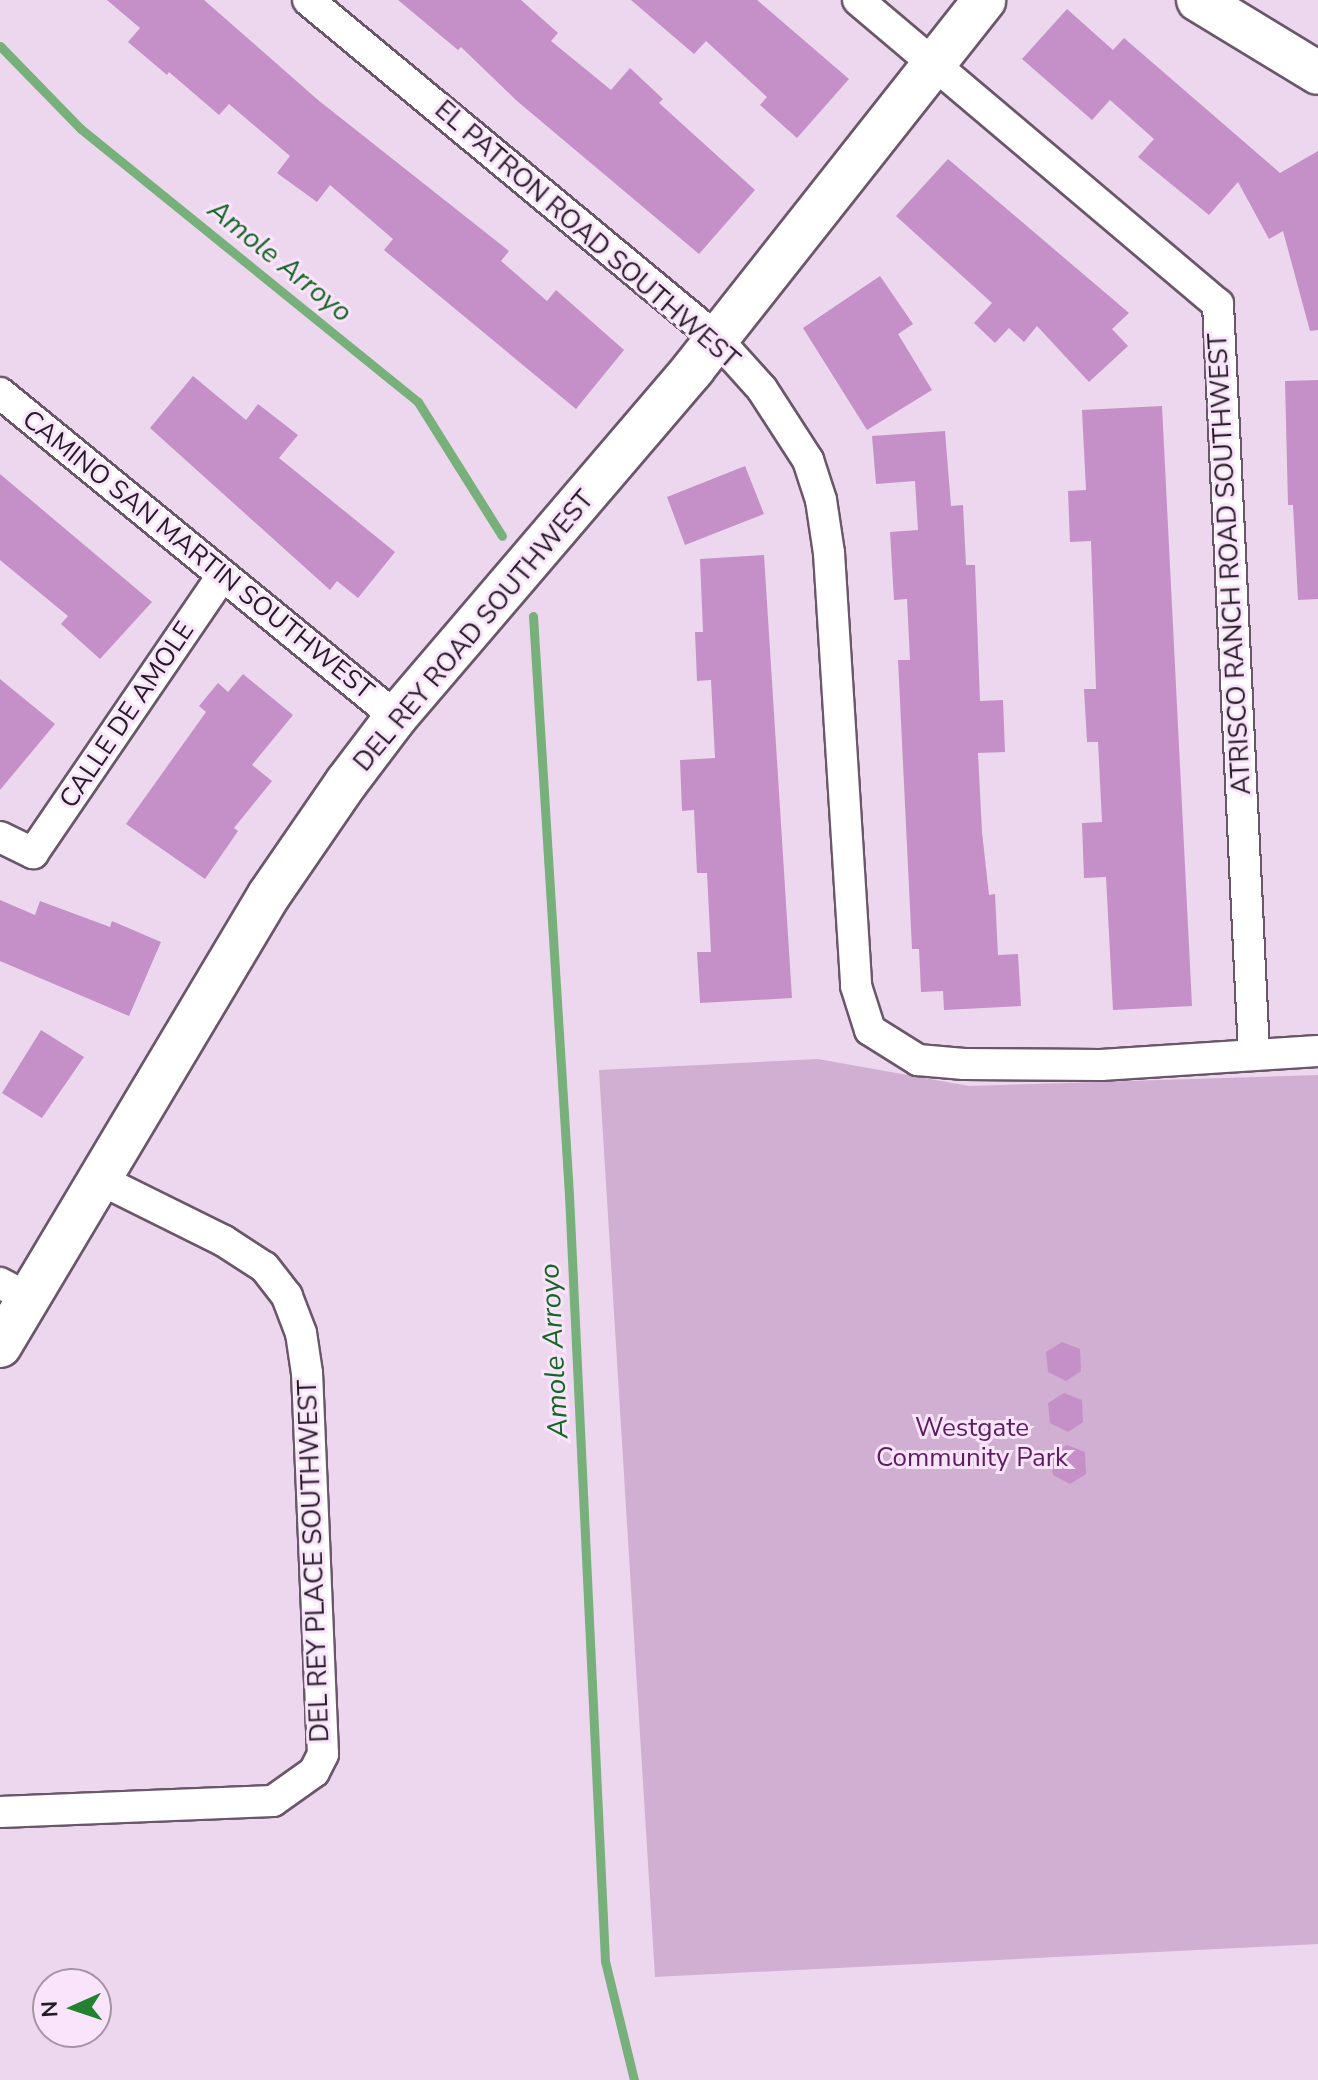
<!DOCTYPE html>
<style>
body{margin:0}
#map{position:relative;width:1318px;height:2080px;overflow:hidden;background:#edd7ee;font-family:"Nunito Sans",sans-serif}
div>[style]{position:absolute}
.green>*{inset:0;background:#d1afd2}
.stream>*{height:9px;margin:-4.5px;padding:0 4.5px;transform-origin:4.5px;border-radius:4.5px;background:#77b07a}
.building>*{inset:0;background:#c490c7}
.roads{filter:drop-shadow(2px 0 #6a576a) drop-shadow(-2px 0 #6a576a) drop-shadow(0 2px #6a576a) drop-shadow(0 -2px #6a576a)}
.street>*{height:30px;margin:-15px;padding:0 15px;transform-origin:15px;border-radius:15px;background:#fff}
.secondary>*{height:42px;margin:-21px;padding:0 21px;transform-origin:21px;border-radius:21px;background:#fff}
span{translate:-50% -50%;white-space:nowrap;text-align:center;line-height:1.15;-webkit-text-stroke:6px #fae4fb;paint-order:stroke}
.street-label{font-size:26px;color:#241c24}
.park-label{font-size:26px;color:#5c1e61}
.water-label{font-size:28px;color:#136623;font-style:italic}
.north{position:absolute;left:32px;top:1968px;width:80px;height:80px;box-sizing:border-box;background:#fae4fb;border:2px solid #a494a5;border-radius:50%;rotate:267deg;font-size:22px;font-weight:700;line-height:32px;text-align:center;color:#241c24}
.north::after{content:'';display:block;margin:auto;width:28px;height:36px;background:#238132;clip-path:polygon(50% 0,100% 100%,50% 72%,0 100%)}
</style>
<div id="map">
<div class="green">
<div style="clip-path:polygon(818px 1059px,969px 1086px,1318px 1075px,1318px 1944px,655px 1977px,599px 1070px)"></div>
</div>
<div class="stream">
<div style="left:0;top:46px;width:116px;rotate:45.7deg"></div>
<div style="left:81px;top:129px;width:434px;rotate:39deg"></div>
<div style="left:418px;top:402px;width:158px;rotate:57.9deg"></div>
<div style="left:533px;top:616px;width:580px;rotate:86.44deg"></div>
<div style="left:569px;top:1195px;width:767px;rotate:87.31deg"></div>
<div style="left:605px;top:1961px;width:122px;rotate:76.3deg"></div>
</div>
<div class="building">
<div style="clip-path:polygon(107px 0,204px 0,318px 100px,509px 251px,501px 261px,547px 301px,556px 290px,624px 350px,576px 409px,384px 250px,393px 239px,330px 185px,317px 202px,277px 173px,290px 156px,229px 104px,219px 115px,169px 72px,167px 75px,128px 42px,140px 28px)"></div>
<div style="clip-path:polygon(398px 0,521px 0,558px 33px,551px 41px,611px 90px,630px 68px,663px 99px,659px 103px,755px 190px,699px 254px,517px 101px,461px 47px,458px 50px)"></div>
<div style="clip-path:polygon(631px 0,757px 0,849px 79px,797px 138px,760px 105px,767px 97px,706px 41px,694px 54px)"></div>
<div style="clip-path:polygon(1067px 9px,1113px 50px,1124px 38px,1280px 173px,1318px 151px,1318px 330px,1310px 331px,1283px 231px,1269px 239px,1238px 182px,1209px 215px,1138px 157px,1154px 139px,1110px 100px,1092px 120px,1022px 59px)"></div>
<div style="clip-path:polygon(948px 159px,1129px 313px,1112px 329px,1128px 346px,1089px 382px,1037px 326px,1024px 342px,1009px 328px,995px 343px,974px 323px,992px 303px,896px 216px)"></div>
<div style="clip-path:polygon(880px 276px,913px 324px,898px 334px,932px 390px,867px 430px,803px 328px)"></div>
<div style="clip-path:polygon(193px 376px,246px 420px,258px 404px,298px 435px,279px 458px,395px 552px,358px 598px,337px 581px,330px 590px,150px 428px)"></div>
<div style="clip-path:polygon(1318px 380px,1318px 599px,1298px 600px,1293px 505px,1288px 505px,1285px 381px)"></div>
<div style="clip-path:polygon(1162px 406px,1192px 1006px,1113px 1010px,1106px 877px,1084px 878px,1082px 823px,1102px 822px,1098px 742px,1087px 742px,1084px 689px,1096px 689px,1091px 541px,1070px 542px,1068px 491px,1086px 490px,1082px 410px)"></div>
<div style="clip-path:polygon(945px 431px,951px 506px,963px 505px,966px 565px,975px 565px,980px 701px,1003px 700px,1005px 752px,978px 753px,982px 832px,989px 895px,995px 894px,998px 955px,1018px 954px,1021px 1006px,944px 1010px,943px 991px,921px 992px,919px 949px,912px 949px,898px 660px,910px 660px,907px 599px,894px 600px,890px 532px,918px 530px,915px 481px,876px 484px,872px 436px)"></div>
<div style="clip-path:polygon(745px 466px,764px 514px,685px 545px,667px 497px)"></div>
<div style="clip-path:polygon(0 474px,152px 602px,100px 659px,61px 624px,68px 616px,0 560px)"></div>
<div style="clip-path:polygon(764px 555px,792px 998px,700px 1003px,697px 952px,711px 952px,707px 873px,697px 873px,694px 810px,682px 811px,680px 760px,715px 758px,711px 680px,697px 681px,695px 632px,703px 632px,700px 559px)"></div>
<div style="clip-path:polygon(243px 674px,293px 715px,252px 765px,272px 781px,234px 828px,238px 831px,205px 879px,126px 824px,206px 712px,199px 706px,218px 683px,228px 692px)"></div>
<div style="clip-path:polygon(0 679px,55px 724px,0 790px)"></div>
<div style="clip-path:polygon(0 900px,35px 915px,40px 901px,110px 927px,112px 921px,161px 942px,129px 1016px,0 961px)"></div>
<div style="clip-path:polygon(41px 1030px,84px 1057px,42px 1118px,2px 1093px)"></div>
<div style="clip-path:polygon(1062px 1342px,1080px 1349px,1081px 1371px,1066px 1381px,1048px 1372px,1046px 1352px)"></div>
<div style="clip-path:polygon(1064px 1393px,1082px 1400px,1083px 1422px,1068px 1432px,1050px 1423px,1048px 1403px)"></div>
<div style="clip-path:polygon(1067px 1445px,1085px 1452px,1086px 1474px,1070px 1484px,1053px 1475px,1051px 1455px)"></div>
</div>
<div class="roads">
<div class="street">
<div style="left:308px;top:0;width:531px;rotate:39.65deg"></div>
<div style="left:717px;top:339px;width:67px;rotate:48deg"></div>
<div style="left:762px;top:389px;width:85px;rotate:57.1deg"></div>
<div style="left:808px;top:460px;width:42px;rotate:72deg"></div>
<div style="left:821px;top:500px;width:54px;rotate:81.4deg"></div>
<div style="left:829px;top:553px;width:434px;rotate:86.4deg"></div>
<div style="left:856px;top:986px;width:46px;rotate:72.3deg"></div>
<div style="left:870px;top:1030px;width:57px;rotate:32deg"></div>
<div style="left:918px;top:1060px;width:46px;rotate:5deg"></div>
<div style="left:964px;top:1064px;width:137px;rotate:0.4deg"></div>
<div style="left:1101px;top:1065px;width:217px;rotate:-3.7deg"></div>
<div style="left:858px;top:0;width:471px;rotate:40.2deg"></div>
<div style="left:1218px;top:304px;width:751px;rotate:87.25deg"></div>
<div style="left:0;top:393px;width:512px;rotate:39.29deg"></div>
<div style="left:0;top:837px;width:37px;rotate:26deg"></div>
<div style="left:33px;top:853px;width:334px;rotate:-55.7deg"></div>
<div style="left:0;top:1283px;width:32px;rotate:28deg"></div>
<div style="left:0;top:1812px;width:273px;rotate:-2.3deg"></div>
<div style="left:273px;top:1801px;width:50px;rotate:-35.3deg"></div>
<div style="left:314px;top:1772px;width:20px;rotate:-63deg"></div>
<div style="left:323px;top:1754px;width:381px;rotate:-92.4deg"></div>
<div style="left:307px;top:1373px;width:40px;rotate:-98.5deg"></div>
<div style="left:301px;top:1333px;width:40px;rotate:-111deg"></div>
<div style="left:287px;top:1296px;width:37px;rotate:-128deg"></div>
<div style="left:264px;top:1267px;width:48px;rotate:-147deg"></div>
<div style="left:224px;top:1241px;width:137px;rotate:-153.6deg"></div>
</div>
<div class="secondary">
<div style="left:1198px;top:0;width:140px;rotate:31.3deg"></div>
<div style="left:0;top:1346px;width:525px;rotate:-59.19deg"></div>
<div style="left:269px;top:895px;width:136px;rotate:-55.5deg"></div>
<div style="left:346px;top:783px;width:83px;rotate:-52.9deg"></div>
<div style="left:396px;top:717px;width:458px;rotate:-49.5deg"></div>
<div style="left:693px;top:369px;width:470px;rotate:-51.7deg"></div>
</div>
</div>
<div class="street-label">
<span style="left:587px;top:235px;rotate:41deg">EL PATRON ROAD SOUTHWEST</span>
<span style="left:198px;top:555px;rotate:39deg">CAMINO SAN MARTIN SOUTHWEST</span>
<span style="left:1230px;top:564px;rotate:-93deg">ATRISCO RANCH ROAD SOUTHWEST</span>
<span style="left:474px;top:631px;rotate:-50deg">DEL REY ROAD SOUTHWEST</span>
<span style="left:127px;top:715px;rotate:-56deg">CALLE DE AMOLE</span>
<span style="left:314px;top:1561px;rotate:-92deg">DEL REY PLACE SOUTHWEST</span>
</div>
<div class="park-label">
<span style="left:972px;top:1443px">Westgate<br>Community Park</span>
</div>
<div class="water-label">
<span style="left:280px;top:261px;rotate:39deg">Amole Arroyo</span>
<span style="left:554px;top:1351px;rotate:-93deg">Amole Arroyo</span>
</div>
<div class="north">N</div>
</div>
